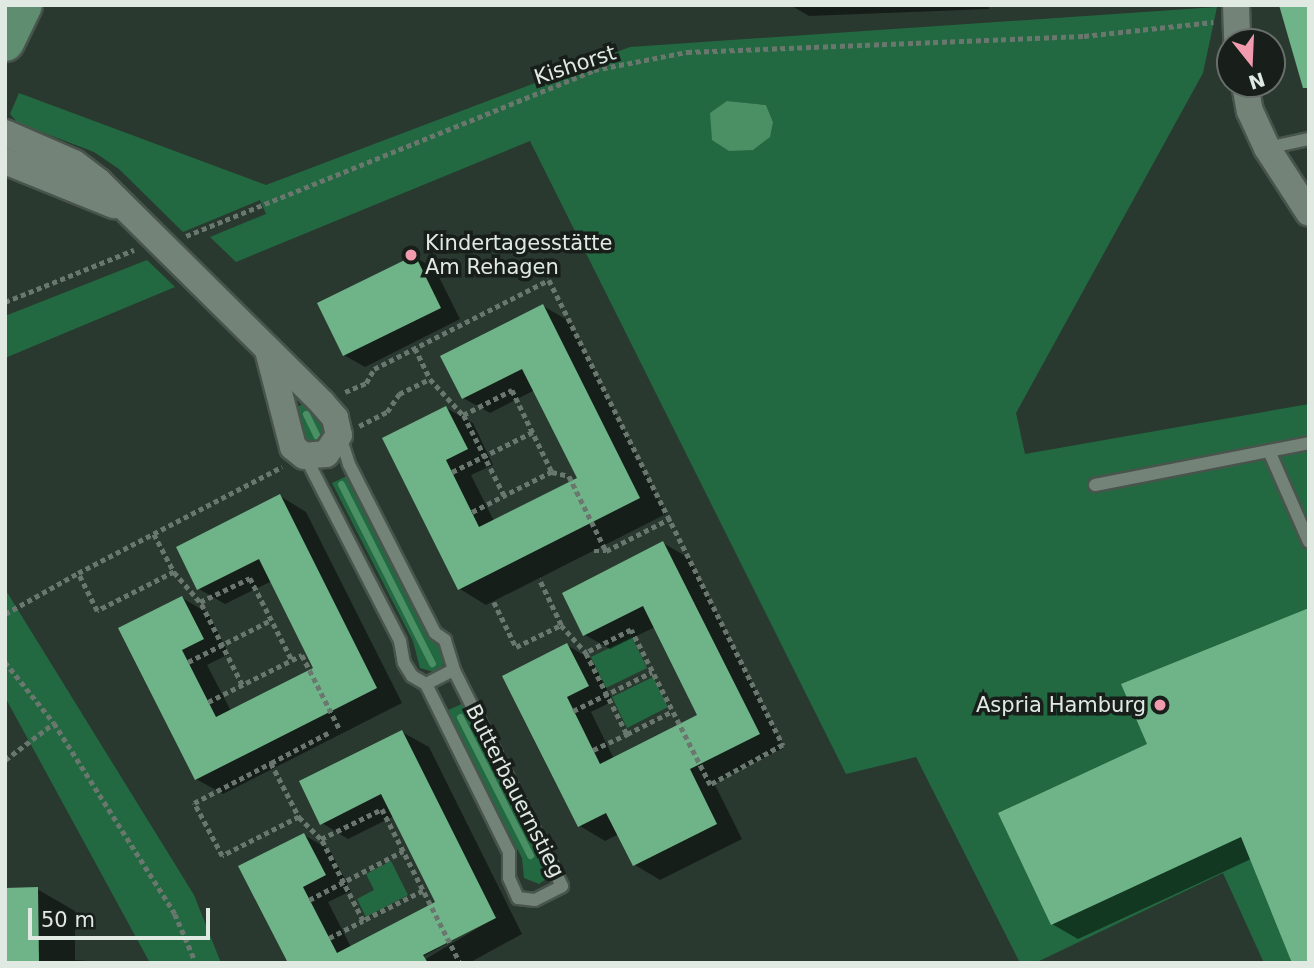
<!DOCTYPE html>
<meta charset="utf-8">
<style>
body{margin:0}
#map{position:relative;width:1314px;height:968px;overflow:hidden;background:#2a392f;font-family:"DejaVu Sans",sans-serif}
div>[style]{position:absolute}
.green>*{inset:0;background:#226941}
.water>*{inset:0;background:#4b8f65}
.shadow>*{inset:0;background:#0007}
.stream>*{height:7px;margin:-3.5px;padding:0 3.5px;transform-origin:3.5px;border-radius:3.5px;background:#4b8f65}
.building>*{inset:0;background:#6fb488}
.path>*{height:4.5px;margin-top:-2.25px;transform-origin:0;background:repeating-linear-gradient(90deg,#6a776e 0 5px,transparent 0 8.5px)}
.roads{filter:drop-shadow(2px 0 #48544c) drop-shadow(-2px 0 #48544c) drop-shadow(0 2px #48544c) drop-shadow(0 -2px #48544c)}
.lane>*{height:12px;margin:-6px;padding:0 6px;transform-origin:6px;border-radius:6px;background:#738378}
.street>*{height:26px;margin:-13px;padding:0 13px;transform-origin:13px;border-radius:13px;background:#738378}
.primary>*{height:38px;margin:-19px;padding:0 19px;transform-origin:19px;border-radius:19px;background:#5f8d70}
.dots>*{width:19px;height:19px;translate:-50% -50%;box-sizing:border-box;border:4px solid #181e1a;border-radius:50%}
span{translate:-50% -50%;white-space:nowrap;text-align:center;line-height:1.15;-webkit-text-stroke:7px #181e1a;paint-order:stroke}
.street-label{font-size:21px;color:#e0e9e2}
.poi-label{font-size:21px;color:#e0e9e2}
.left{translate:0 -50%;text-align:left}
.right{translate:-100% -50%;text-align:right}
.frame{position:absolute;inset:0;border:7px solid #e0e9e2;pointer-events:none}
.north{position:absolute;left:1216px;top:28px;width:70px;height:70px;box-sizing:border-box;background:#181e1a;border:2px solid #686f6a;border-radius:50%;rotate:162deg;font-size:19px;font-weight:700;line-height:28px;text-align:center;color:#e0e9e2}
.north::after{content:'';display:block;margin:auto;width:24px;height:32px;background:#f29aae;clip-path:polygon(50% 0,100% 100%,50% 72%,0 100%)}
.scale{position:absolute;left:28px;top:908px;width:182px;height:32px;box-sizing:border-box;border:4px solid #e0e9e2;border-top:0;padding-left:9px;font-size:21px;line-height:24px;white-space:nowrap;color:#e0e9e2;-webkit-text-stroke:5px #181e1a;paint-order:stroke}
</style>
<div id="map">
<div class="green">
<div style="clip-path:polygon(evenodd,1217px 7px,1203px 73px,1016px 413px,1025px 454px,1309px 404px,1309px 963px,1264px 963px,1223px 873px,1035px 963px,1020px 963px,916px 757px,846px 774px,530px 141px,236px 262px,210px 237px,266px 214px,260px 200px,183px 232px,119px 169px,94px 152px,18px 123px,10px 114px,19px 93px,266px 185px,630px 47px,1217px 7px,726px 101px,766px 105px,773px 122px,726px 101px)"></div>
<div style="clip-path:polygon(147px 260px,175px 287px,5px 358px,5px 316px)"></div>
<div style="clip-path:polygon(307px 402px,324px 419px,329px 433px,319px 444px,306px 443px,295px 408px)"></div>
<div style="clip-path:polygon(347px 476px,427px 634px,441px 648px,445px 662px,437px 673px,420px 668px,413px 641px,332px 483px)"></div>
<div style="clip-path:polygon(5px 589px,194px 895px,221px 963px,150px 963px,5px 697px)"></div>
<div style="clip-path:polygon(632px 637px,647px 668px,606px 688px,591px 657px)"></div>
<div style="clip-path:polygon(653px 677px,668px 707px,627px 728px,612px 697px)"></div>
<div style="clip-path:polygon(464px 703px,548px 869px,549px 877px,539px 884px,524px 878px,522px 858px,446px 711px)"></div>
<div style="clip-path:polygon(391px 861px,408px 895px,366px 917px,357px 899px,374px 890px,366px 874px)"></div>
</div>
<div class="water">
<div style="clip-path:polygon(727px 101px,766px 105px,773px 122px,770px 137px,753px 150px,729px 151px,712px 140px,710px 113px)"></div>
</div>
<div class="shadow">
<div style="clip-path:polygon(790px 5px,988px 5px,989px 9px,809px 16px)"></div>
<div style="clip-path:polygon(415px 257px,435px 269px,460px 319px,365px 367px,344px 355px)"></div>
<div style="clip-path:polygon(543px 306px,569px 321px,666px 514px,486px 605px,460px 589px,384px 439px,446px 408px,473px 423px,493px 465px,471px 475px,494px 521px,580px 479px,535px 390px,490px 413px,463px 398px)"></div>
<div style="clip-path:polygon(280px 496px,306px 512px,402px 703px,223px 794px,196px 779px,120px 629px,182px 598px,208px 613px,229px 654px,207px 665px,231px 711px,316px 669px,272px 581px,225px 604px,199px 589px)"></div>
<div style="clip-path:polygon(663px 543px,689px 558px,784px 748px,714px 783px,742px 839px,660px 880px,635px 865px,619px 834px,605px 841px,580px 826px,505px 676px,567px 645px,592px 660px,613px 701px,591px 712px,614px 759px,700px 716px,655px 627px,610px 649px,585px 635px)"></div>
<div style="clip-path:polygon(1308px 610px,1251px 859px,1078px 939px,1052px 924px)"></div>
<div style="clip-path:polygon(402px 732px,429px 747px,522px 934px,469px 963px,419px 963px,503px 913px,411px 963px,290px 963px,304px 835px,330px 850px,351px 891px,328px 902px,351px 947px,437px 903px,394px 816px,348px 839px,322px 823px)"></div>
<div style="clip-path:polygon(37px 889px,75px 911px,75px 960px,112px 963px,5px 963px)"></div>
</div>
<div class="stream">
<div style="left:306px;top:414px;width:25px;rotate:64deg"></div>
<div style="left:341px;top:484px;width:201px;rotate:63.1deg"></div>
<div style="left:460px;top:717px;width:155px;rotate:63.1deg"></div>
</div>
<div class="building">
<div style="clip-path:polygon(1279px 5px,1309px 5px,1309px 88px,1303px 88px)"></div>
<div style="clip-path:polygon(415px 255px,441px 308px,343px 356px,317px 303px)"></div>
<div style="clip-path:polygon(543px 304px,640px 498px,458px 590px,382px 438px,446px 406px,468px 449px,446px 460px,479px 527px,577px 478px,522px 369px,462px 399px,440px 356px)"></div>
<div style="clip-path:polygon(280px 494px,377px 688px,195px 780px,118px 628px,182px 596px,204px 639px,182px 650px,216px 717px,313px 668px,259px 559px,197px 590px,176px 547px)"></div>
<div style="clip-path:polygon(663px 541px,760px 734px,690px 769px,717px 824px,633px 866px,606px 813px,578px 827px,502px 676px,567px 643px,589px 686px,567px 697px,600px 764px,697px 715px,643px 606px,583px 636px,562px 593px)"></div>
<div style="clip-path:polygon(1309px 608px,1309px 963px,1292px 963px,1241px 837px,1051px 925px,998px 813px,1147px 744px,1121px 684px)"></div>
<div style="clip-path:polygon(402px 730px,496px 918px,423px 955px,428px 963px,288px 963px,238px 866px,304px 833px,326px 875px,303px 887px,337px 953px,435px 902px,381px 794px,320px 825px,299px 781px)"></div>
<div style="clip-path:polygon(38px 887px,39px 963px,5px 963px,5px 888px)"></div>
</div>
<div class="path">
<div style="left:186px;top:236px;width:440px;rotate:-22.1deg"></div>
<div style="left:594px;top:70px;width:95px;rotate:-11deg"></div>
<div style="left:687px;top:52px;width:397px;rotate:-2.3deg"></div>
<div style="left:1084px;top:36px;width:130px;rotate:-6.2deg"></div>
<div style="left:5px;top:302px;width:139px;rotate:-22deg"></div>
<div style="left:415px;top:348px;width:34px;rotate:64deg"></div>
<div style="left:345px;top:392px;width:23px;rotate:-23deg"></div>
<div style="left:366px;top:383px;width:16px;rotate:-60deg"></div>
<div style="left:374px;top:369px;width:196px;rotate:-27deg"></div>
<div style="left:549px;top:280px;width:521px;rotate:63.29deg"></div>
<div style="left:783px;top:745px;width:83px;rotate:151.3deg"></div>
<div style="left:710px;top:785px;width:174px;rotate:-117deg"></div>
<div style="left:631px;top:630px;width:51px;rotate:152.9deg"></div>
<div style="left:586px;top:653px;width:91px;rotate:63.2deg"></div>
<div style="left:627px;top:734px;width:51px;rotate:-26.6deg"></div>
<div style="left:359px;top:426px;width:31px;rotate:-27deg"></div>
<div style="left:387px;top:412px;width:22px;rotate:-56deg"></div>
<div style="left:399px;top:394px;width:34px;rotate:-26deg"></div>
<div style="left:430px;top:379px;width:49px;rotate:47.5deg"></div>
<div style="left:452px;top:472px;width:90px;rotate:-26.3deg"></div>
<div style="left:552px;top:472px;width:54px;rotate:153.4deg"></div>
<div style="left:504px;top:496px;width:91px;rotate:-116.8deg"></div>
<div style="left:463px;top:415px;width:55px;rotate:-27deg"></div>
<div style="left:512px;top:390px;width:91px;rotate:64deg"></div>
<div style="left:552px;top:472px;width:17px;rotate:13deg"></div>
<div style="left:569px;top:476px;width:84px;rotate:63.7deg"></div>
<div style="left:472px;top:512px;width:36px;rotate:-27deg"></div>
<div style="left:154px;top:534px;width:43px;rotate:62.2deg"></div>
<div style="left:174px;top:572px;width:86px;rotate:153.1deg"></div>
<div style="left:97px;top:611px;width:42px;rotate:-116.6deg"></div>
<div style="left:78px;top:573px;width:230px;rotate:-27.5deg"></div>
<div style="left:594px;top:551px;width:12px"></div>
<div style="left:606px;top:551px;width:73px;rotate:-26.9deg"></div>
<div style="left:174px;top:572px;width:40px;rotate:49deg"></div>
<div style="left:494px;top:602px;width:50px;rotate:63.9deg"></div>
<div style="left:516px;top:647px;width:50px;rotate:-26.1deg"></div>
<div style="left:561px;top:625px;width:51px;rotate:-115.6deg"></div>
<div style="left:5px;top:614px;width:84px;rotate:-29.3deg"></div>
<div style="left:561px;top:625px;width:38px;rotate:48deg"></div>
<div style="left:5px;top:662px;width:78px;rotate:51.2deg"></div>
<div style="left:54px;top:723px;width:226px;rotate:57.6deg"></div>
<div style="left:175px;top:914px;width:53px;rotate:66.8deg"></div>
<div style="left:188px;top:662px;width:93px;rotate:-26.8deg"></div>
<div style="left:242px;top:685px;width:93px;rotate:-116.8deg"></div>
<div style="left:200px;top:602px;width:55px;rotate:-25.6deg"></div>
<div style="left:250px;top:578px;width:92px;rotate:62.9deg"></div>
<div style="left:208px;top:702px;width:105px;rotate:-26.6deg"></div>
<div style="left:302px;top:655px;width:82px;rotate:63.1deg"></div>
<div style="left:573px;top:711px;width:88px;rotate:-26.3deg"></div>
<div style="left:593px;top:750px;width:38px;rotate:-25deg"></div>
<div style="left:5px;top:760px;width:61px;rotate:-37.1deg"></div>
<div style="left:271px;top:763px;width:61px;rotate:62.6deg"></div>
<div style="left:299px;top:817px;width:86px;rotate:153.1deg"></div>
<div style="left:222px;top:856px;width:60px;rotate:-117.8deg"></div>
<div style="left:194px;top:803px;width:87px;rotate:-27.5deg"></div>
<div style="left:271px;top:763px;width:67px;rotate:-27.7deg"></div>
<div style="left:299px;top:817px;width:31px;rotate:45deg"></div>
<div style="left:423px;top:891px;width:67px;rotate:153.4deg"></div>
<div style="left:363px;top:921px;width:92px;rotate:-117.1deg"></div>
<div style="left:321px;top:839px;width:68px;rotate:-26.2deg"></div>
<div style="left:382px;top:809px;width:173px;rotate:63.1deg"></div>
<div style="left:309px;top:900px;width:106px;rotate:-27.5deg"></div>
<div style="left:329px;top:938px;width:38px;rotate:-27deg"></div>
</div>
<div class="roads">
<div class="lane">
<div style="left:1267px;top:148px;width:43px;rotate:-12.1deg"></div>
<div style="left:1269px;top:451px;width:99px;rotate:66.3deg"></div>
<div style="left:305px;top:456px;width:208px;rotate:62.8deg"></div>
<div style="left:400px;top:641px;width:22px;rotate:80deg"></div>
<div style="left:404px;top:663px;width:15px;rotate:58deg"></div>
<div style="left:412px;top:676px;width:16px;rotate:30deg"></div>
<div style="left:426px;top:684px;width:187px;rotate:63.7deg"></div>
<div style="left:509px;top:852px;width:26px;rotate:90deg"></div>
<div style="left:509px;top:878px;width:22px;rotate:66deg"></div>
<div style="left:518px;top:898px;width:17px;rotate:7deg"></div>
<div style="left:535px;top:900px;width:30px;rotate:-27deg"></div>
<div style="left:562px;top:886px;width:241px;rotate:-116.6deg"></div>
<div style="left:454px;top:670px;width:31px;rotate:-107deg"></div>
<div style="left:445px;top:640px;width:12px;rotate:-145deg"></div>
<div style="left:435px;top:633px;width:190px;rotate:-117deg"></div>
<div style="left:349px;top:464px;width:28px;rotate:-108deg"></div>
<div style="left:1095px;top:485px;width:218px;rotate:-11.1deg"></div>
<div style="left:426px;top:684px;width:31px;rotate:-27deg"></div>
</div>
<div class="street">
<div style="left:1236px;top:5px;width:37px;rotate:88deg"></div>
<div style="left:1245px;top:84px;width:27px;rotate:80deg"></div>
<div style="left:1250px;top:111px;width:41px;rotate:65.3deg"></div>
<div style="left:1267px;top:148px;width:77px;rotate:57.1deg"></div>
<div style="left:5px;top:133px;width:75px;rotate:23.5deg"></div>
<div style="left:74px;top:163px;width:31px;rotate:37deg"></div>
<div style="left:99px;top:182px;width:314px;rotate:44.7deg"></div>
<div style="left:322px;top:403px;width:20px;rotate:49deg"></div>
<div style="left:335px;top:418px;width:17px;rotate:77deg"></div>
<div style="left:339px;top:435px;width:23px;rotate:124deg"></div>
<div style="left:326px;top:454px;width:22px;rotate:175deg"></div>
<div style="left:304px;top:456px;width:14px;rotate:-141deg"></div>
<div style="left:293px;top:447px;width:100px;rotate:-104.5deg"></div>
<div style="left:5px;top:161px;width:118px;rotate:22deg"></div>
</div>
<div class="primary">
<div style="left:5px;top:42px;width:41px;rotate:-64.1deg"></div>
</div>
</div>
<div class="dots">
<div style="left:411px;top:255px;background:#f29aae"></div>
<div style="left:1160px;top:705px;background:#f29aae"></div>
</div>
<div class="street-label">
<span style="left:575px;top:65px;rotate:-18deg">Kishorst</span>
<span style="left:515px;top:791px;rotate:63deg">Butterbauernstieg</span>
</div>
<div class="poi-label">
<span class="left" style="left:425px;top:255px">Kindertagesstätte<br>Am Rehagen</span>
<span class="right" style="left:1146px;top:705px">Aspria Hamburg</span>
</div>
<div class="frame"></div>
<div class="north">N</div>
<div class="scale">50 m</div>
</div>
